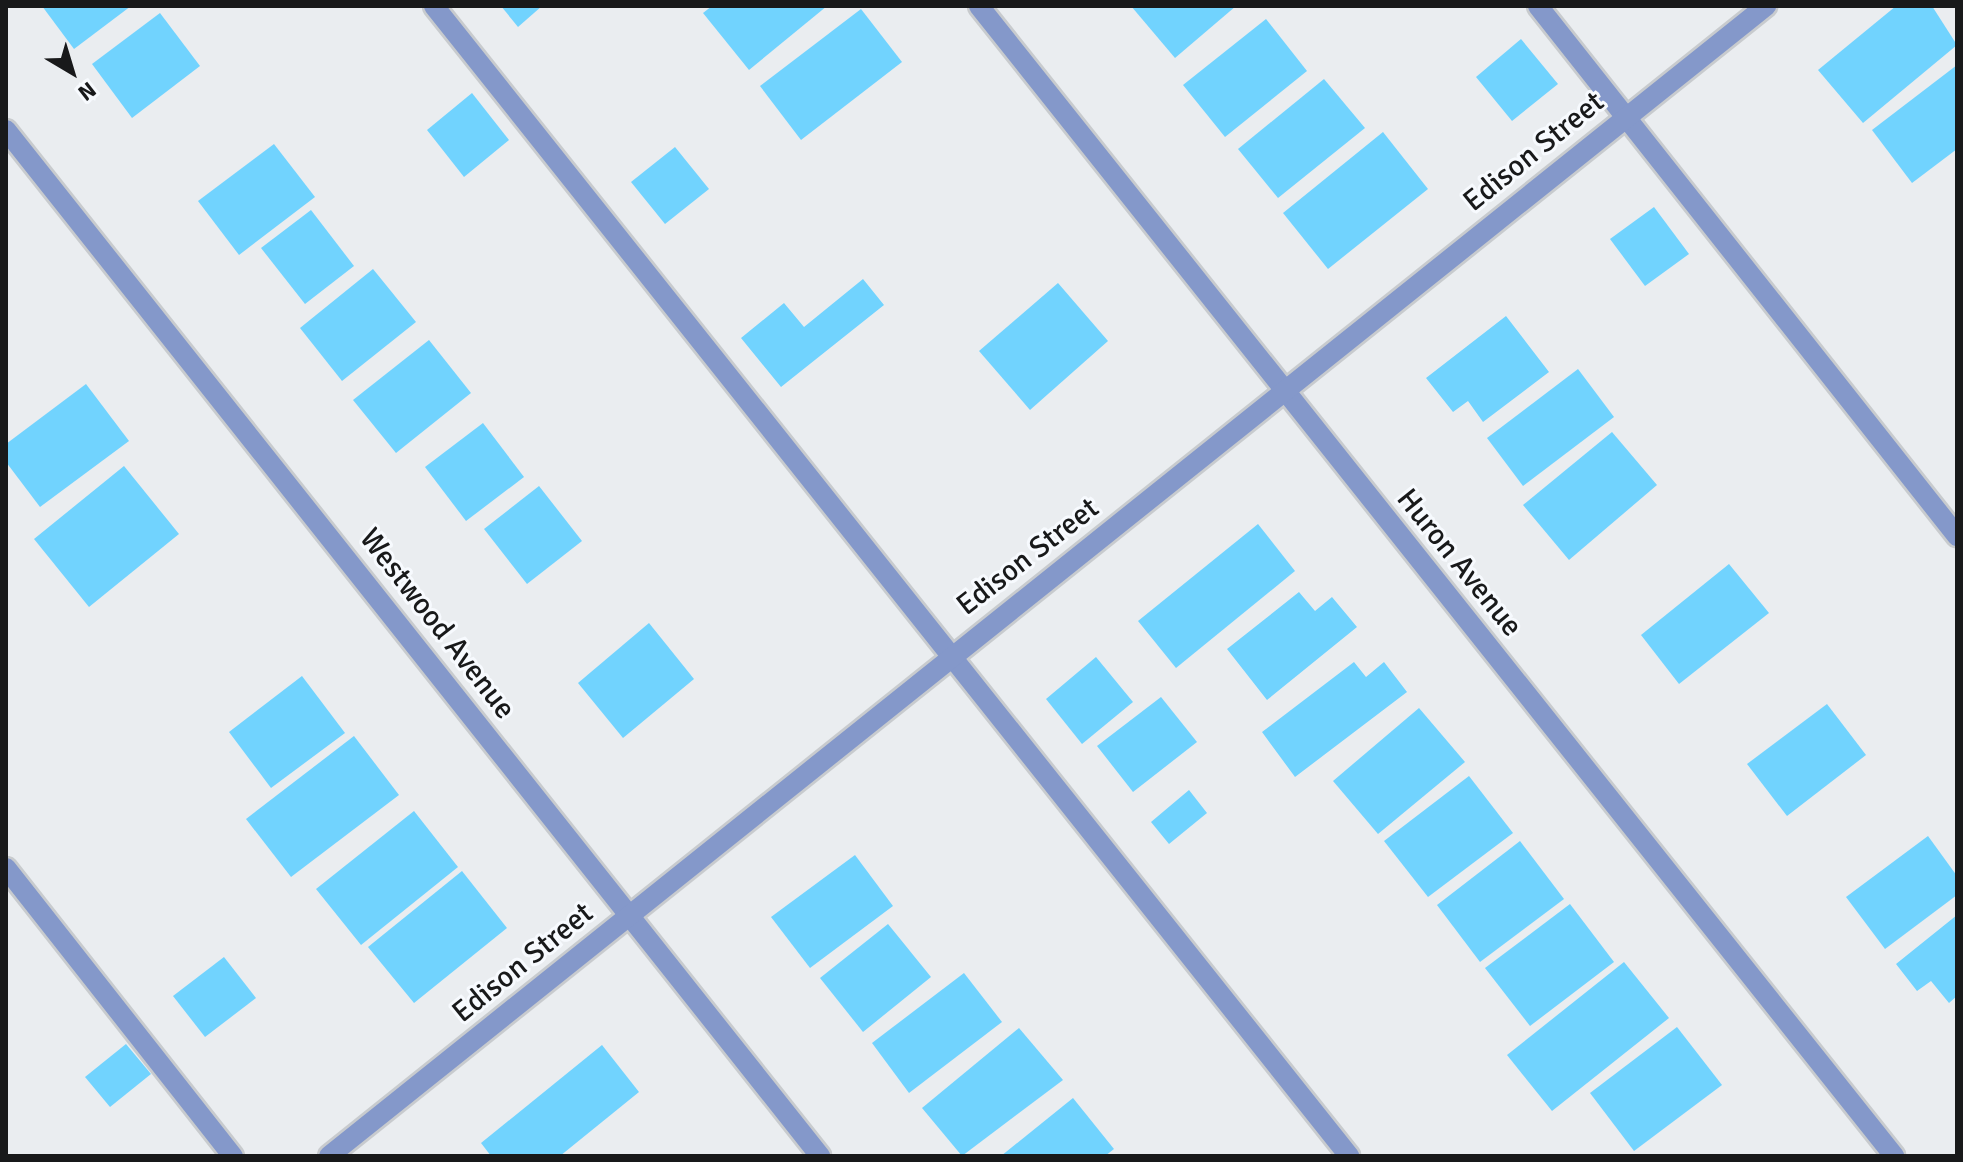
<!DOCTYPE html>
<style>
body{margin:0}
#map{position:relative;width:1963px;height:1162px;overflow:hidden;background:#eaedf0;font-family:Signika,sans-serif}
div>[style]{position:absolute}
.building>*{inset:0;background:#71d3fe}
.roads{filter:drop-shadow(2px 0 #c8cbce) drop-shadow(-2px 0 #c8cbce) drop-shadow(0 2px #c8cbce) drop-shadow(0 -2px #c8cbce)}
.minor>*{height:20px;margin:-10px;padding:0 10px;transform-origin:10px;border-radius:10px;background:#8498ca}
span{translate:-50% -50%;white-space:nowrap;text-align:center;line-height:1.15;-webkit-text-stroke:6px #f7fafe;paint-order:stroke}
.street-label{font-size:30px;color:#18191a}
.frame{position:absolute;inset:0;border:8px solid #18191a;pointer-events:none}
.north{position:absolute;left:32px;top:32px;width:80px;height:80px;-webkit-text-stroke:6px #f7fafe;paint-order:stroke;rotate:142deg;font-size:22px;font-weight:700;line-height:32px;text-align:center;color:#18191a}
.north::after{content:'';display:block;margin:auto;width:28px;height:36px;background:#18191a;clip-path:polygon(50% 0,100% 100%,50% 72%,0 100%)}
</style>
<div id="map">
<div class="building">
<div style="clip-path:polygon(42px 6px,131px 6px,74px 49px)"></div>
<div style="clip-path:polygon(501px 6px,542px 6px,518px 27px)"></div>
<div style="clip-path:polygon(712px 6px,827px 6px,749px 70px,703px 13px)"></div>
<div style="clip-path:polygon(1131px 6px,1236px 6px,1175px 58px)"></div>
<div style="clip-path:polygon(1896px 6px,1932px 6px,1957px 45px,1863px 123px,1818px 70px)"></div>
<div style="clip-path:polygon(861px 9px,902px 62px,801px 140px,760px 86px)"></div>
<div style="clip-path:polygon(160px 13px,200px 66px,132px 118px,92px 64px)"></div>
<div style="clip-path:polygon(1266px 19px,1307px 71px,1225px 137px,1183px 85px)"></div>
<div style="clip-path:polygon(1521px 39px,1558px 84px,1512px 121px,1476px 77px)"></div>
<div style="clip-path:polygon(1957px 65px,1957px 149px,1912px 183px,1872px 130px)"></div>
<div style="clip-path:polygon(1324px 79px,1365px 128px,1278px 198px,1238px 149px)"></div>
<div style="clip-path:polygon(472px 93px,509px 140px,464px 177px,427px 130px)"></div>
<div style="clip-path:polygon(1383px 132px,1428px 189px,1328px 269px,1283px 213px)"></div>
<div style="clip-path:polygon(274px 144px,315px 197px,239px 255px,198px 201px)"></div>
<div style="clip-path:polygon(675px 147px,709px 189px,665px 224px,631px 182px)"></div>
<div style="clip-path:polygon(1654px 207px,1689px 254px,1645px 286px,1610px 239px)"></div>
<div style="clip-path:polygon(311px 210px,354px 266px,305px 304px,261px 248px)"></div>
<div style="clip-path:polygon(373px 269px,416px 322px,342px 381px,300px 328px)"></div>
<div style="clip-path:polygon(863px 279px,884px 305px,781px 387px,741px 338px,784px 303px,804px 327px)"></div>
<div style="clip-path:polygon(1058px 283px,1108px 341px,1030px 410px,979px 351px)"></div>
<div style="clip-path:polygon(1506px 316px,1549px 372px,1483px 422px,1468px 401px,1453px 412px,1426px 378px)"></div>
<div style="clip-path:polygon(429px 340px,471px 393px,396px 453px,353px 400px)"></div>
<div style="clip-path:polygon(1578px 369px,1614px 417px,1523px 486px,1487px 438px)"></div>
<div style="clip-path:polygon(86px 384px,129px 441px,40px 507px,6px 462px,6px 444px)"></div>
<div style="clip-path:polygon(483px 423px,524px 477px,466px 521px,425px 467px)"></div>
<div style="clip-path:polygon(1612px 432px,1657px 485px,1569px 560px,1523px 505px)"></div>
<div style="clip-path:polygon(124px 466px,179px 534px,89px 607px,34px 539px)"></div>
<div style="clip-path:polygon(539px 486px,582px 541px,527px 584px,484px 529px)"></div>
<div style="clip-path:polygon(1258px 524px,1295px 571px,1176px 668px,1138px 621px)"></div>
<div style="clip-path:polygon(1729px 564px,1769px 613px,1679px 684px,1641px 635px)"></div>
<div style="clip-path:polygon(1299px 592px,1315px 611px,1332px 597px,1357px 627px,1267px 700px,1227px 649px)"></div>
<div style="clip-path:polygon(649px 623px,694px 679px,623px 738px,578px 683px)"></div>
<div style="clip-path:polygon(1096px 657px,1133px 702px,1082px 744px,1046px 699px)"></div>
<div style="clip-path:polygon(1354px 662px,1366px 677px,1384px 662px,1407px 692px,1295px 777px,1262px 732px)"></div>
<div style="clip-path:polygon(302px 676px,345px 733px,271px 788px,229px 732px)"></div>
<div style="clip-path:polygon(1161px 697px,1197px 742px,1133px 792px,1097px 746px)"></div>
<div style="clip-path:polygon(1827px 704px,1866px 755px,1787px 816px,1747px 764px)"></div>
<div style="clip-path:polygon(1419px 708px,1465px 762px,1378px 834px,1333px 781px)"></div>
<div style="clip-path:polygon(354px 736px,399px 795px,291px 877px,246px 819px)"></div>
<div style="clip-path:polygon(1469px 776px,1513px 833px,1428px 897px,1384px 841px)"></div>
<div style="clip-path:polygon(1189px 790px,1207px 813px,1169px 844px,1151px 822px)"></div>
<div style="clip-path:polygon(414px 811px,458px 867px,361px 945px,316px 889px)"></div>
<div style="clip-path:polygon(1928px 836px,1957px 876px,1957px 895px,1885px 949px,1846px 897px)"></div>
<div style="clip-path:polygon(1520px 841px,1564px 899px,1480px 962px,1437px 905px)"></div>
<div style="clip-path:polygon(855px 855px,893px 906px,810px 968px,771px 917px)"></div>
<div style="clip-path:polygon(462px 871px,507px 928px,414px 1003px,368px 947px)"></div>
<div style="clip-path:polygon(1570px 904px,1614px 962px,1530px 1026px,1485px 968px)"></div>
<div style="clip-path:polygon(1957px 915px,1957px 996px,1949px 1003px,1931px 981px,1917px 991px,1896px 964px)"></div>
<div style="clip-path:polygon(888px 924px,931px 977px,863px 1032px,820px 978px)"></div>
<div style="clip-path:polygon(224px 957px,256px 998px,205px 1037px,173px 996px)"></div>
<div style="clip-path:polygon(1624px 962px,1669px 1018px,1552px 1111px,1507px 1055px)"></div>
<div style="clip-path:polygon(964px 973px,1002px 1022px,909px 1093px,872px 1043px)"></div>
<div style="clip-path:polygon(1677px 1027px,1722px 1085px,1634px 1151px,1590px 1093px)"></div>
<div style="clip-path:polygon(1019px 1028px,1063px 1080px,962px 1156px,922px 1108px)"></div>
<div style="clip-path:polygon(126px 1044px,151px 1074px,110px 1107px,85px 1077px)"></div>
<div style="clip-path:polygon(602px 1045px,639px 1092px,560px 1156px,491px 1156px,481px 1143px)"></div>
<div style="clip-path:polygon(1073px 1098px,1114px 1149px,1105px 1156px,1001px 1156px)"></div>
</div>
<div class="roads">
<div class="minor">
<div style="left:434px;top:6px;width:1470px;rotate:51.49deg"></div>
<div style="left:979px;top:6px;width:1470px;rotate:51.49deg"></div>
<div style="left:1538px;top:6px;width:676px;rotate:51.67deg"></div>
<div style="left:6px;top:130px;width:1310px;rotate:51.57deg"></div>
<div style="left:6px;top:868px;width:367px;rotate:51.8deg"></div>
<div style="left:329px;top:1156px;width:1841px;rotate:-38.67deg"></div>
</div>
</div>
<div class="street-label">
<span style="left:1534px;top:152px;rotate:-39deg">Edison Street</span>
<span style="left:1028px;top:557px;rotate:-38deg">Edison Street</span>
<span style="left:1459px;top:563px;rotate:51deg">Huron Avenue</span>
<span style="left:437px;top:624px;rotate:52deg">Westwood Avenue</span>
<span style="left:523px;top:963px;rotate:-39deg">Edison Street</span>
</div>
<div class="frame"></div>
<div class="north">N</div>
</div>
